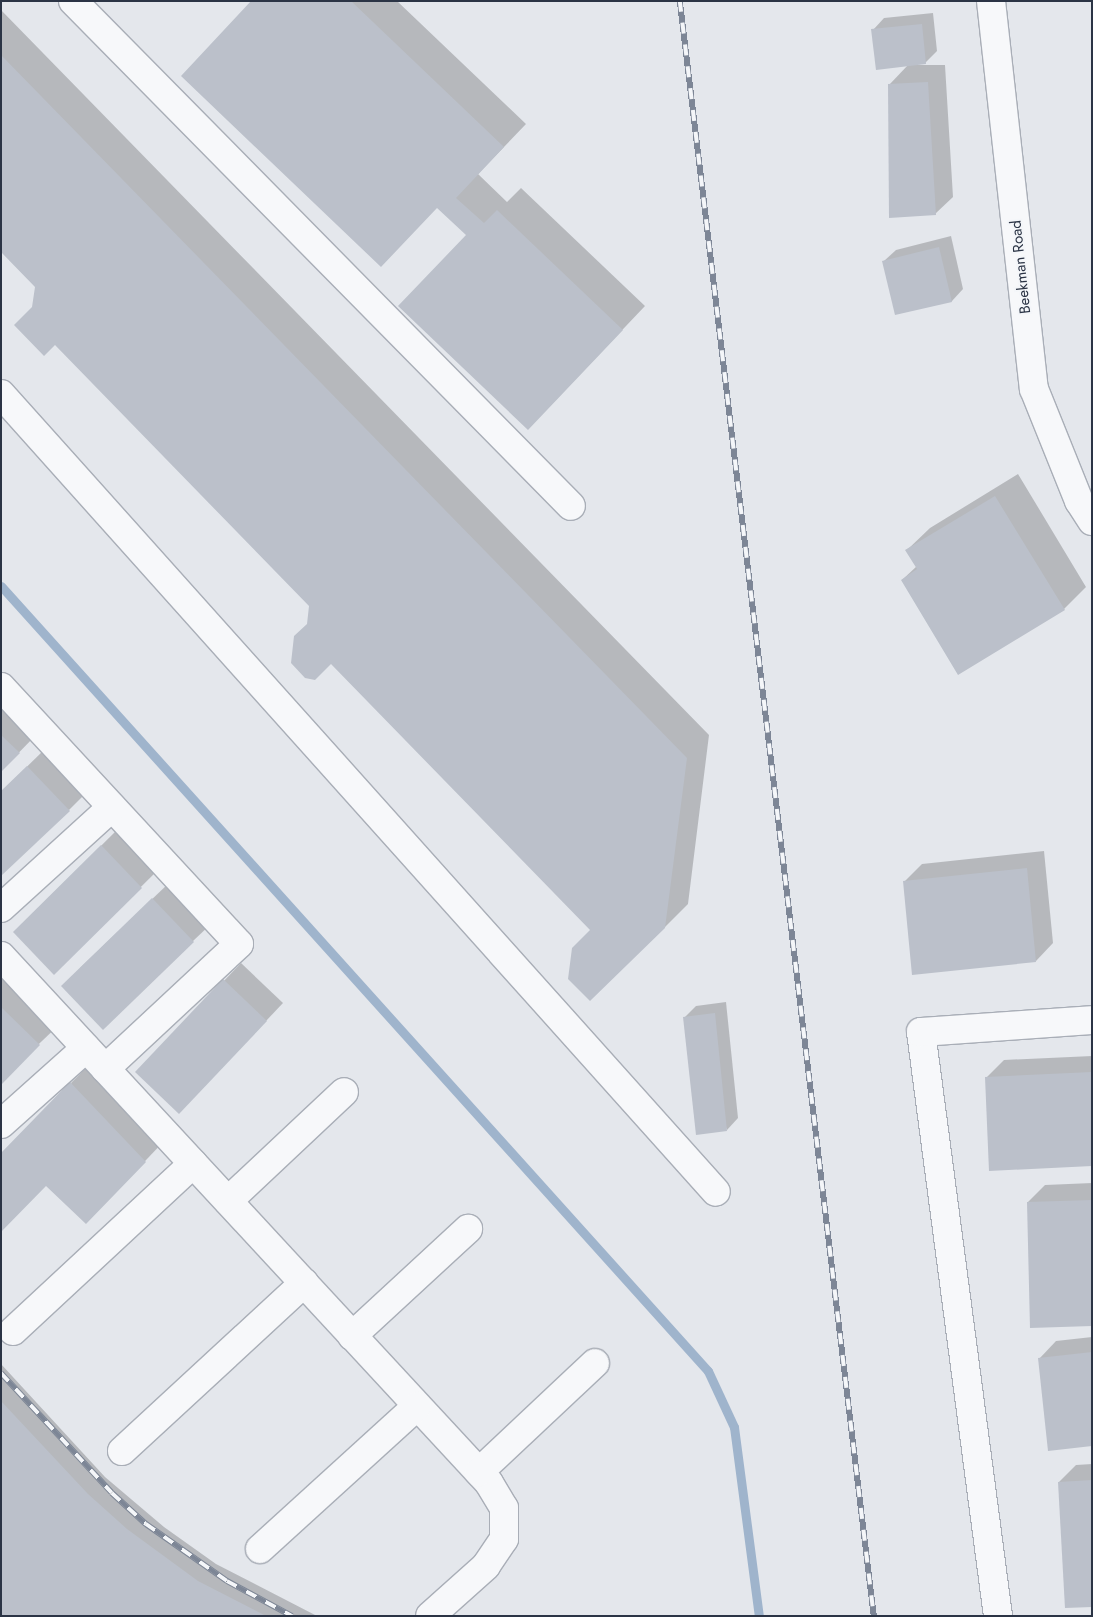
<!DOCTYPE html>
<style>
body{margin:0}
#map{position:relative;width:1093px;height:1617px;overflow:hidden;background:#e4e7ec;font-family:Jost,sans-serif}
div>[style]{position:absolute}
.shadow>*{inset:0;background:#0003}
.stream>*{height:9px;margin:-4.5px;padding:0 4.5px;transform-origin:4.5px;border-radius:4.5px;background:#9fb4cc}
.building>*{inset:0;background:#bbc0ca}
.roads{filter:drop-shadow(1px 0 #a9aeb7) drop-shadow(-1px 0 #a9aeb7) drop-shadow(0 1px #a9aeb7) drop-shadow(0 -1px #a9aeb7)}
.minor>*{height:28px;margin:-14px;padding:0 14px;transform-origin:14px;border-radius:14px;background:#f7f8fa}
.rail>*{height:5.5px;margin-top:-2.75px;transform-origin:0;background:repeating-linear-gradient(90deg,#f4f6f9 0 11px,#7d8696 0 22px);box-sizing:border-box;border-block:1px solid #7d8696}
span{translate:-50% -50%;white-space:nowrap;text-align:center;line-height:1.15;-webkit-text-stroke:4px #f4f6f9;paint-order:stroke}
.street-label{font-size:15px;color:#2b3445}
.frame{position:absolute;inset:0;border:2px solid #2b3445;pointer-events:none}
</style>
<div id="map">
<div class="shadow">
<div style="clip-path:polygon(253px 1px,397px 1px,526px 124px,478px 174px,507px 202px,521px 188px,645px 306px,550px 406px,468px 235px)"></div>
<div style="clip-path:polygon(1px 10px,709px 735px,688px 904px,665px 927px,592px 930px,331px 663px,308px 624px,311px 605px,34px 308px,36px 287px,1px 251px)"></div>
<div style="clip-path:polygon(933px 13px,937px 51px,925px 63px,910px 65px,945px 65px,953px 197px,935px 214px,889px 85px,908px 65px,873px 30px,884px 18px)"></div>
<div style="clip-path:polygon(951px 236px,963px 289px,952px 301px,896px 314px,884px 261px,896px 250px)"></div>
<div style="clip-path:polygon(1018px 474px,1086px 587px,1064px 609px,902px 580px,917px 566px,907px 550px,930px 528px)"></div>
<div style="clip-path:polygon(1px 700px,36px 735px,1px 771px)"></div>
<div style="clip-path:polygon(45px 749px,86px 793px,69px 810px,1px 792px)"></div>
<div style="clip-path:polygon(119px 828px,159px 869px,54px 973px,14px 932px)"></div>
<div style="clip-path:polygon(1044px 851px,1053px 943px,1036px 961px,905px 881px,922px 864px)"></div>
<div style="clip-path:polygon(170px 882px,211px 924px,193px 941px,80px 968px)"></div>
<div style="clip-path:polygon(1px 962px,62px 1022px,1px 1080px)"></div>
<div style="clip-path:polygon(241px 963px,283px 1003px,196px 1095px,137px 1072px)"></div>
<div style="clip-path:polygon(726px 1002px,738px 1118px,727px 1130px,685px 1017px,696px 1006px)"></div>
<div style="clip-path:polygon(1092px 1056px,1092px 1165px,986px 1078px,1004px 1060px)"></div>
<div style="clip-path:polygon(93px 1061px,167px 1138px,108px 1200px,71px 1083px)"></div>
<div style="clip-path:polygon(1092px 1183px,1092px 1325px,1028px 1202px,1045px 1185px)"></div>
<div style="clip-path:polygon(1092px 1337px,1092px 1445px,1039px 1359px,1056px 1341px)"></div>
<div style="clip-path:polygon(1px 1364px,105px 1477px,164px 1527px,216px 1564px,317px 1616px,1px 1616px)"></div>
<div style="clip-path:polygon(1092px 1464px,1092px 1605px,1059px 1482px,1076px 1465px)"></div>
</div>
<div class="stream">
<div style="left:1px;top:586px;width:1056px;rotate:47.99deg"></div>
<div style="left:708px;top:1371px;width:62px;rotate:65.1deg"></div>
<div style="left:734px;top:1427px;width:191px;rotate:82.5deg"></div>
</div>
<div class="building">
<div style="clip-path:polygon(251px 1px,351px 1px,504px 147px,456px 198px,484px 223px,497px 210px,623px 330px,528px 430px,398px 306px,466px 235px,437px 208px,381px 267px,181px 76px)"></div>
<div style="clip-path:polygon(922px 24px,926px 64px,876px 70px,871px 29px)"></div>
<div style="clip-path:polygon(1px 55px,687px 758px,665px 928px,590px 1001px,568px 979px,572px 948px,590px 930px,331px 664px,315px 680px,305px 678px,291px 663px,294px 636px,307px 624px,309px 606px,55px 345px,44px 356px,14px 325px,32px 307px,35px 287px,1px 252px)"></div>
<div style="clip-path:polygon(928px 82px,936px 215px,889px 218px,888px 84px)"></div>
<div style="clip-path:polygon(939px 247px,952px 302px,895px 315px,882px 261px)"></div>
<div style="clip-path:polygon(995px 496px,1065px 610px,958px 675px,901px 580px,917px 569px,905px 550px)"></div>
<div style="clip-path:polygon(1px 735px,20px 753px,1px 772px)"></div>
<div style="clip-path:polygon(27px 766px,70px 811px,1px 876px,1px 791px)"></div>
<div style="clip-path:polygon(101px 845px,142px 888px,54px 975px,13px 932px)"></div>
<div style="clip-path:polygon(1027px 868px,1036px 962px,912px 975px,903px 881px)"></div>
<div style="clip-path:polygon(152px 898px,194px 942px,103px 1030px,61px 986px)"></div>
<div style="clip-path:polygon(223px 979px,267px 1021px,179px 1114px,135px 1072px)"></div>
<div style="clip-path:polygon(1px 1007px,40px 1045px,1px 1085px)"></div>
<div style="clip-path:polygon(715px 1013px,727px 1131px,696px 1135px,683px 1017px)"></div>
<div style="clip-path:polygon(1092px 1072px,1092px 1166px,989px 1171px,985px 1077px)"></div>
<div style="clip-path:polygon(70px 1082px,146px 1162px,86px 1224px,46px 1186px,1px 1232px,1px 1153px)"></div>
<div style="clip-path:polygon(1092px 1200px,1092px 1326px,1030px 1328px,1027px 1202px)"></div>
<div style="clip-path:polygon(1092px 1352px,1092px 1446px,1048px 1451px,1038px 1358px)"></div>
<div style="clip-path:polygon(1px 1401px,88px 1494px,127px 1529px,198px 1581px,266px 1616px,1px 1616px)"></div>
<div style="clip-path:polygon(1092px 1480px,1092px 1607px,1065px 1608px,1058px 1482px)"></div>
</div>
<div class="roads">
<div class="minor">
<div style="left:73px;top:1px;width:709px;rotate:45.4deg"></div>
<div style="left:991px;top:1px;width:390px;rotate:83.7deg"></div>
<div style="left:1034px;top:389px;width:121px;rotate:68.1deg"></div>
<div style="left:1079px;top:501px;width:24px;rotate:57deg"></div>
<div style="left:1px;top:394px;width:1071px;rotate:48.14deg"></div>
<div style="left:1px;top:687px;width:350px;rotate:47.2deg"></div>
<div style="left:239px;top:944px;width:183px;rotate:137deg"></div>
<div style="left:1px;top:908px;width:150px;rotate:-42.3deg"></div>
<div style="left:1px;top:956px;width:718px;rotate:47.2deg"></div>
<div style="left:489px;top:1483px;width:29px;rotate:59deg"></div>
<div style="left:504px;top:1508px;width:31px;rotate:90deg"></div>
<div style="left:504px;top:1539px;width:32px;rotate:124deg"></div>
<div style="left:486px;top:1566px;width:75px;rotate:138.2deg"></div>
<div style="left:1px;top:1124px;width:114px;rotate:-41.8deg"></div>
<div style="left:228px;top:1201px;width:159px;rotate:-43.2deg"></div>
<div style="left:13px;top:1331px;width:246px;rotate:-42.9deg"></div>
<div style="left:352px;top:1336px;width:158px;rotate:-42.7deg"></div>
<div style="left:122px;top:1451px;width:248px;rotate:-42.7deg"></div>
<div style="left:479px;top:1472px;width:159px;rotate:-43.2deg"></div>
<div style="left:260px;top:1549px;width:212px;rotate:-42.3deg"></div>
<div style="left:998px;top:1616px;width:589px;rotate:-97.51deg"></div>
<div style="left:921px;top:1032px;width:171px;rotate:-4deg"></div>
</div>
</div>
<div class="rail">
<div style="left:680px;top:1px;width:1627px;rotate:83.15deg"></div>
<div style="left:1px;top:1373px;width:163px;rotate:47.2deg"></div>
<div style="left:112px;top:1493px;width:46px;rotate:42.4deg"></div>
<div style="left:146px;top:1524px;width:99px;rotate:35.1deg"></div>
<div style="left:227px;top:1581px;width:74px;rotate:28.3deg"></div>
</div>
<div class="street-label">
<span style="left:1021px;top:267px;rotate:-96deg">Beekman Road</span>
</div>
<div class="frame"></div>
</div>
